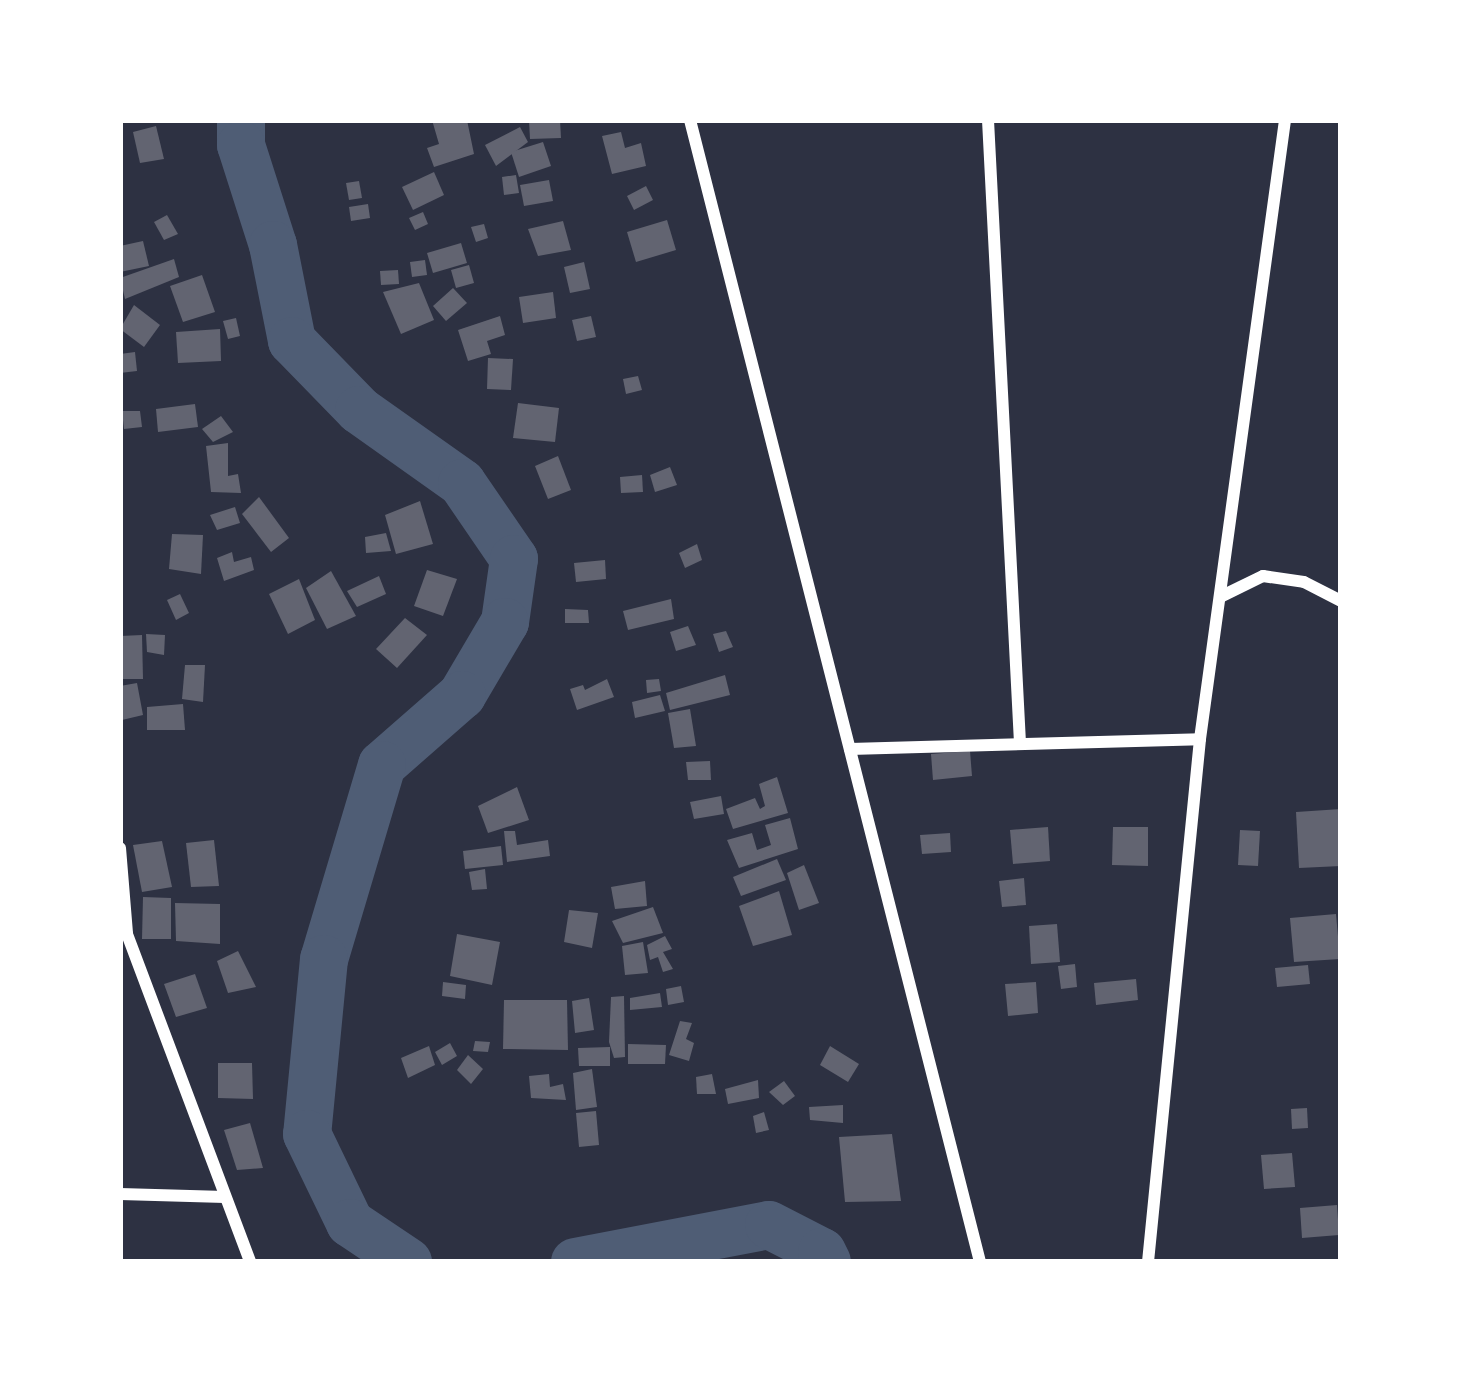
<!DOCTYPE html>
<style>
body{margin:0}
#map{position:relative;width:1461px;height:1382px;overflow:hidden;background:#2d3142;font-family:Raleway,sans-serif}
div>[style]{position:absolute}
.river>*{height:48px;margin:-24px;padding:0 24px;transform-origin:24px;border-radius:24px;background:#4f5d75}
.building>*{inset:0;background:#626471}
.minor>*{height:12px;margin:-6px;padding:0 6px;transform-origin:6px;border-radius:6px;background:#fff}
span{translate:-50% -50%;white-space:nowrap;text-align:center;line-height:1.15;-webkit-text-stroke:10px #fff;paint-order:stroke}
.frame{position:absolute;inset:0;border:123px solid #fff;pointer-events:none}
</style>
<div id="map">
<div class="river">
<div style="left:241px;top:120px;width:25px;rotate:90deg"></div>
<div style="left:241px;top:145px;width:105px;rotate:72.3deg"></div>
<div style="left:273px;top:245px;width:98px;rotate:78.8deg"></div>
<div style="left:292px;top:341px;width:96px;rotate:45.8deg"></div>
<div style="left:359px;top:410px;width:126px;rotate:35.3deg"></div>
<div style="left:462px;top:483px;width:92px;rotate:55.6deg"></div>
<div style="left:514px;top:559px;width:64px;rotate:98.1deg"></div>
<div style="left:505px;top:622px;width:85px;rotate:120.5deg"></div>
<div style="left:462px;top:695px;width:106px;rotate:138.8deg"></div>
<div style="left:382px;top:765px;width:202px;rotate:106.6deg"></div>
<div style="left:324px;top:959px;width:176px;rotate:95.5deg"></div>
<div style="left:307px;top:1134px;width:99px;rotate:64.2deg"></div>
<div style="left:350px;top:1223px;width:70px;rotate:33.9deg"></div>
<div style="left:575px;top:1262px;width:197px;rotate:-10.8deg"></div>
<div style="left:769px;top:1225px;width:59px;rotate:27deg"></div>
<div style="left:822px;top:1252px;width:11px;rotate:63deg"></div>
</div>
<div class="building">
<div style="clip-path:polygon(432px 120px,467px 120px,474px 154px,434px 167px,427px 148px,439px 144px)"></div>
<div style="clip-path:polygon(529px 120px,560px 120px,561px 138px,530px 139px)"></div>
<div style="clip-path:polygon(156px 126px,164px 159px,140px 163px,133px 132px)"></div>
<div style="clip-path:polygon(520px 127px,528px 142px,496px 166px,485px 145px)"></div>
<div style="clip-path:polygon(621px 132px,625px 148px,641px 143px,646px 166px,612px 174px,602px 136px)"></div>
<div style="clip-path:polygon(543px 142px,551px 166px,519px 177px,511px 152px)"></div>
<div style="clip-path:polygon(434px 172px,444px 195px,413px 210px,402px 187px)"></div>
<div style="clip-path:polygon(516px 175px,519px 193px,504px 195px,502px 177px)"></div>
<div style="clip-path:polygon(549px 180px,553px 201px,524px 206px,520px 185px)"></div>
<div style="clip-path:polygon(359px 181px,362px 198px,349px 200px,346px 183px)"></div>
<div style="clip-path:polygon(646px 186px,653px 200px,634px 210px,627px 196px)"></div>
<div style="clip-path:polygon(368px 204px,370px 218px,351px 221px,349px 207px)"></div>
<div style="clip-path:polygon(423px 212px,428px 224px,415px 230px,409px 218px)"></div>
<div style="clip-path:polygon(167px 215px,178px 234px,164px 240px,154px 222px)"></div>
<div style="clip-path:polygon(667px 220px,676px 250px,636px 262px,627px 232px)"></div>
<div style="clip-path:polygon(563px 221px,571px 250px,538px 256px,528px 229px)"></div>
<div style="clip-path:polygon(484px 224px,488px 238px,476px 242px,471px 227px)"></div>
<div style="clip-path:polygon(143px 241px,149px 266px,120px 272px,120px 246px)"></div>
<div style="clip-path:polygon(461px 243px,467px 263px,433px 273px,427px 253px)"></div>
<div style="clip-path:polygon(174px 259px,179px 277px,125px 299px,120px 278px)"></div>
<div style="clip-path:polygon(425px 260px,427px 275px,412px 277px,410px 262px)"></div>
<div style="clip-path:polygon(584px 262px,590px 289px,570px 293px,564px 267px)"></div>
<div style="clip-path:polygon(469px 265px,474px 283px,456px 288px,451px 270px)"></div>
<div style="clip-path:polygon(398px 270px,399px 284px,381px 285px,380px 271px)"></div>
<div style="clip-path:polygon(202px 275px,215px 312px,183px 322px,170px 286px)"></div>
<div style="clip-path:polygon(419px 283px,434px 320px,401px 334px,383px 292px)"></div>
<div style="clip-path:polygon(453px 288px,467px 303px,446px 321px,433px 306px)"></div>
<div style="clip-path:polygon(553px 292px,556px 318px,523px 323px,519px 297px)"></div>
<div style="clip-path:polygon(134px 305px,160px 325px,144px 347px,120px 329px)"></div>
<div style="clip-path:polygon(500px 316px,505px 335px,487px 341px,491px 354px,468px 361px,458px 330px)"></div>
<div style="clip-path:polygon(591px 316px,596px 337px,577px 341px,572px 320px)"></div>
<div style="clip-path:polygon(236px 318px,240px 336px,228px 339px,223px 321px)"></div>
<div style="clip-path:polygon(220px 329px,221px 361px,178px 363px,176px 332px)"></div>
<div style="clip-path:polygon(135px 352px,137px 371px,120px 373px,120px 354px)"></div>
<div style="clip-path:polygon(488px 358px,513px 359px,511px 390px,487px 389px)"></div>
<div style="clip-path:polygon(638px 376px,642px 390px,626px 394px,623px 379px)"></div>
<div style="clip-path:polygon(518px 403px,559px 408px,555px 442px,513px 438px)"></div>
<div style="clip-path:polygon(195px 404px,198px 427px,158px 432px,156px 409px)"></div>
<div style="clip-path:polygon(122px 411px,140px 411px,142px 427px,124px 429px)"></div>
<div style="clip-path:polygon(221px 416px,233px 432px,213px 442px,202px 429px)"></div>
<div style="clip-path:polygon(228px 443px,228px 476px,238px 474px,241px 493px,211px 492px,206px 446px)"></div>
<div style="clip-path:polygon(558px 456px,571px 490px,548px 499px,535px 466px)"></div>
<div style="clip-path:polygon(670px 467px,677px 485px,655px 492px,650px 475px)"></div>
<div style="clip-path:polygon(642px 475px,643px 492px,621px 493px,620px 477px)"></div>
<div style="clip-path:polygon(259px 497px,289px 538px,271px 552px,242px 514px)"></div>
<div style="clip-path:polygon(420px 501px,433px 544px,396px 554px,385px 515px)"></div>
<div style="clip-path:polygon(235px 507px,240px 523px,217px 530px,210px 515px)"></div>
<div style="clip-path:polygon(386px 533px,391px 551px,366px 553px,365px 537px)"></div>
<div style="clip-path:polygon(172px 534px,203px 535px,201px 574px,169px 569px)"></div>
<div style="clip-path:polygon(697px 544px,702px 560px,685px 568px,679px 553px)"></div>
<div style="clip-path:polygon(232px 552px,234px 562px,251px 557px,254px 570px,224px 581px,217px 558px)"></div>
<div style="clip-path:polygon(605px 560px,606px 579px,576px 582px,574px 563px)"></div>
<div style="clip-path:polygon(427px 570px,457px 579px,443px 616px,414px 606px)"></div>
<div style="clip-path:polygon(331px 571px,356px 616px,327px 629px,306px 588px)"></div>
<div style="clip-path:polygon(379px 576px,386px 594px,357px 607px,347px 591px)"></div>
<div style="clip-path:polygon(299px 579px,315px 620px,288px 634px,269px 594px)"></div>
<div style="clip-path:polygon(180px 594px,189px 613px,176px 620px,167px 600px)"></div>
<div style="clip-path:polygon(671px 599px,674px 619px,628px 630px,623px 611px)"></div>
<div style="clip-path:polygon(565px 609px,588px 610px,589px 623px,565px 623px)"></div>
<div style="clip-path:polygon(405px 618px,427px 635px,397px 668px,376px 649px)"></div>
<div style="clip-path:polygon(688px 626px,696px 645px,676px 651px,670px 632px)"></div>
<div style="clip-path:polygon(726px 631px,733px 647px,719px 652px,713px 634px)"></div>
<div style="clip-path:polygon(146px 634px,165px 635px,164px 655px,147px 652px)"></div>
<div style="clip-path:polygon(142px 635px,143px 679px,120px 679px,120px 636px)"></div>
<div style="clip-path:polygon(185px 665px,205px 665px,203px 702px,182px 699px)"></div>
<div style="clip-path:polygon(725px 675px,730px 695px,670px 710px,666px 693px)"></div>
<div style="clip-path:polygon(607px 679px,614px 697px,577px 710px,570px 689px,583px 685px,585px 690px)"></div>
<div style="clip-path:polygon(659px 679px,661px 691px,647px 693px,646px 680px)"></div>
<div style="clip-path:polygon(137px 683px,143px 715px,122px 720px,120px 686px)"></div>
<div style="clip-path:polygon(660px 695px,665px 711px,635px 718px,632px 702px)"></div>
<div style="clip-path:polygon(183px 704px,185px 730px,147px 730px,147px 707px)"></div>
<div style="clip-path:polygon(690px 709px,696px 746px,674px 748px,668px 713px)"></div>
<div style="clip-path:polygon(970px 751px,972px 776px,933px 780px,931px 754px)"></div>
<div style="clip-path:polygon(710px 761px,711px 780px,688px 780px,686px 762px)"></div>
<div style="clip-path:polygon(777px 777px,788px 813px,733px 829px,726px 809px,755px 798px,760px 809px,765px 806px,759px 784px)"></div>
<div style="clip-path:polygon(517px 787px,529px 820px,488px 833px,478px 806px)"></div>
<div style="clip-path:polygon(721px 796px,724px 814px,694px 819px,690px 802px)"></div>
<div style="clip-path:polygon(1341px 809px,1341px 866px,1299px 868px,1296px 812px)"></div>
<div style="clip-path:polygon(790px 818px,798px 849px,739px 868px,727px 840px,752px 833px,757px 850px,771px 845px,765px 825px)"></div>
<div style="clip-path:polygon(1048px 827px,1050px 861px,1013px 864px,1010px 830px)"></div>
<div style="clip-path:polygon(1113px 827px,1148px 827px,1148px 866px,1112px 865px)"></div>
<div style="clip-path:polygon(1240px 830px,1260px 831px,1258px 866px,1238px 865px)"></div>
<div style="clip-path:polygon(504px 831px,515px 831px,517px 845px,548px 840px,550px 856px,507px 862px)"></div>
<div style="clip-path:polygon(950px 833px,951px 852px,922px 854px,920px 835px)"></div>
<div style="clip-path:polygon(214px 840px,219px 886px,191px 887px,186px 843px)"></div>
<div style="clip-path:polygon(162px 841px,172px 887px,142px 892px,133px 845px)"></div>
<div style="clip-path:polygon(501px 846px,503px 865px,465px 869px,463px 851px)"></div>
<div style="clip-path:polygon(777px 859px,786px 880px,741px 896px,733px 877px)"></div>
<div style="clip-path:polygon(804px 865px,819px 903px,799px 910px,787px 873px)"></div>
<div style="clip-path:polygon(485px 869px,487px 889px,472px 890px,469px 872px)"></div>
<div style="clip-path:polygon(1024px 878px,1026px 905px,1002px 907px,999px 881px)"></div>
<div style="clip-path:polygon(645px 881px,647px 906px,615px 909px,611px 887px)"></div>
<div style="clip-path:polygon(779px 891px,792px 935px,753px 946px,739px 906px)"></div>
<div style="clip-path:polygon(143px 897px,171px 898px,171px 939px,142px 939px)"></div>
<div style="clip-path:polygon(175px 903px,220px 904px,220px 944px,176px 941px)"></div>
<div style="clip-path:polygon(653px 907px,663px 933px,623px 943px,612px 921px)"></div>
<div style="clip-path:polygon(569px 910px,598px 913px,592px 948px,564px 942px)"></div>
<div style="clip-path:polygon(1336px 914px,1340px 959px,1294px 962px,1290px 918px)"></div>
<div style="clip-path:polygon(1057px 924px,1060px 962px,1031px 964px,1029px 926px)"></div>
<div style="clip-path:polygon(457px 934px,500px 942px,492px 985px,450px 976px)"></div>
<div style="clip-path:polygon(665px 936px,672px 949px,663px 952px,673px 969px,663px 972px,658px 957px,650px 960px,647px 945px)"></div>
<div style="clip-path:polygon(643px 942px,648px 973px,625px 975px,622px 946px)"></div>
<div style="clip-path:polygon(238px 951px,256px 987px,228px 993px,217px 961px)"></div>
<div style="clip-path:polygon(1075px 964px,1077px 987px,1061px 989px,1058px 966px)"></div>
<div style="clip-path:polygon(1308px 965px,1310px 984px,1277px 987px,1275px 968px)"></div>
<div style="clip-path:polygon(195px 974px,207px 1008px,176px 1017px,164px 984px)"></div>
<div style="clip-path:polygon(1136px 979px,1138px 1000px,1096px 1005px,1094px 983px)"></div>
<div style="clip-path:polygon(443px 982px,466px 985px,465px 999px,442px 996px)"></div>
<div style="clip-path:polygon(1036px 982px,1038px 1013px,1008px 1016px,1005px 984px)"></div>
<div style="clip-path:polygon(681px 986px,684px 1002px,668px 1005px,666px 989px)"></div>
<div style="clip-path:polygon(660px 993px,662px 1007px,630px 1010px,630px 998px)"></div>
<div style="clip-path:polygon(624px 996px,625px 1057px,614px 1058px,609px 1042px,611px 997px)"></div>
<div style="clip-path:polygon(589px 998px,594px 1030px,575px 1033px,572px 1001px)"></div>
<div style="clip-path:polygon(504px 1000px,567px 1000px,568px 1050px,503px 1049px)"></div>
<div style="clip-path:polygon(680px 1021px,692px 1023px,686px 1039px,694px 1043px,689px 1061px,669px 1055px)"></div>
<div style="clip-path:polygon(475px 1041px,490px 1042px,488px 1052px,473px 1051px)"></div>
<div style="clip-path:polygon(450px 1043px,457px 1056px,442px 1065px,435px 1052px)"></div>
<div style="clip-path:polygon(628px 1044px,666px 1045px,665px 1064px,628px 1064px)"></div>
<div style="clip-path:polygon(429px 1046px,435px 1065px,408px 1078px,401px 1058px)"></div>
<div style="clip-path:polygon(830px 1046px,859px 1064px,848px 1082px,820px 1065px)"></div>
<div style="clip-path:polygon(610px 1047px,610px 1066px,579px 1066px,578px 1048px)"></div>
<div style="clip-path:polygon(468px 1055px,483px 1069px,471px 1084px,457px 1070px)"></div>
<div style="clip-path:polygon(218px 1063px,252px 1063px,253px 1099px,218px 1098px)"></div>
<div style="clip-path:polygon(592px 1069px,597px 1107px,576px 1110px,573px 1073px)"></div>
<div style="clip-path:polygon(549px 1074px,550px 1087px,563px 1084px,566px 1100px,531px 1098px,529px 1076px)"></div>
<div style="clip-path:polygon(712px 1074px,716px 1094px,697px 1094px,696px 1077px)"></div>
<div style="clip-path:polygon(758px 1080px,759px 1098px,728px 1104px,725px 1089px)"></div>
<div style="clip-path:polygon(784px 1081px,795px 1096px,783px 1105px,769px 1092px)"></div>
<div style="clip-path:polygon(843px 1105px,843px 1123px,810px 1120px,809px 1107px)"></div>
<div style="clip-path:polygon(1307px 1108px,1308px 1128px,1292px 1129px,1291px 1109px)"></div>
<div style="clip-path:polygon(596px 1111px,599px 1145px,579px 1147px,576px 1113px)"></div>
<div style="clip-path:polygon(764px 1112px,769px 1130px,756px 1133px,753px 1116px)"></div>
<div style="clip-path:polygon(250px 1123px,263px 1168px,237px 1170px,224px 1130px)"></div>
<div style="clip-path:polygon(892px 1134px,901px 1201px,845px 1202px,839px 1137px)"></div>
<div style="clip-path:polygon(1292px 1153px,1295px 1187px,1264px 1189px,1261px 1155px)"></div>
<div style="clip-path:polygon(1337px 1205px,1339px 1235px,1302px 1238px,1300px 1208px)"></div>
</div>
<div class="minor">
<div style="left:690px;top:120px;width:1178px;rotate:75.75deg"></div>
<div style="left:988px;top:120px;width:624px;rotate:87.06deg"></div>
<div style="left:1220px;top:597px;width:48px;rotate:-26deg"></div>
<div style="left:1263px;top:576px;width:41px;rotate:8.3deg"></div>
<div style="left:1304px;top:582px;width:42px;rotate:27.2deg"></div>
<div style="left:850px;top:749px;width:350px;rotate:-1.6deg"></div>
<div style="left:120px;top:848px;width:86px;rotate:85.3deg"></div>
<div style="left:127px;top:934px;width:350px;rotate:69.4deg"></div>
<div style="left:120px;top:1194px;width:105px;rotate:1.6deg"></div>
<div style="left:1148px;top:1262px;width:526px;rotate:-84.32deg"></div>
<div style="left:1200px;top:739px;width:625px;rotate:-82.18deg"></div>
</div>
<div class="frame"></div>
</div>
